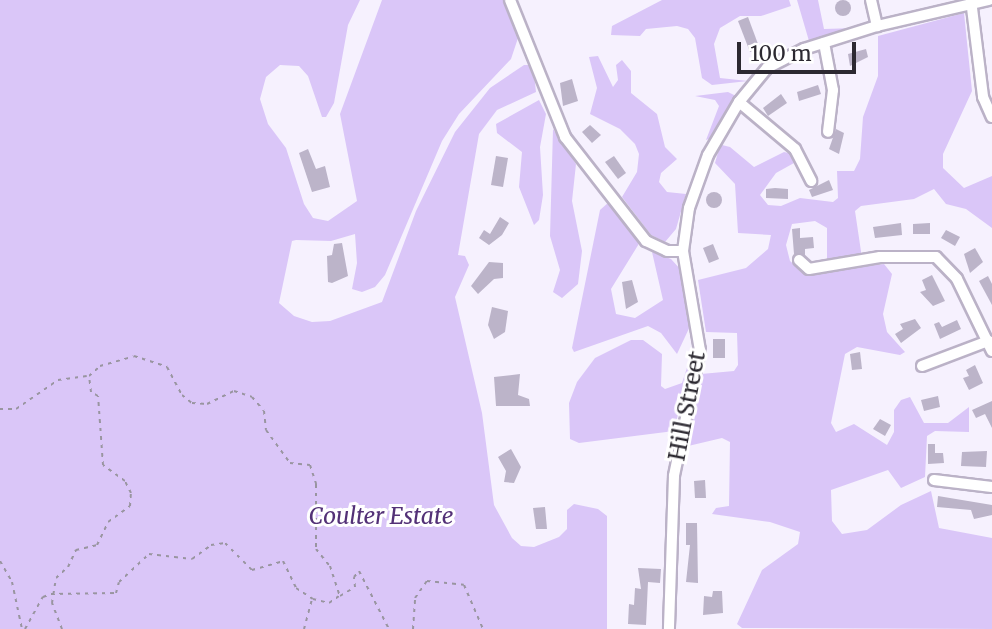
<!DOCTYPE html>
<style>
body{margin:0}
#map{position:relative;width:992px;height:629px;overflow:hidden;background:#f6f1fe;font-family:Merriweather,serif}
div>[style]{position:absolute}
.green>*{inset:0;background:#dac6f8}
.building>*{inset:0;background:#bcb4c9}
.round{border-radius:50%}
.path>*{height:2px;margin-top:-1px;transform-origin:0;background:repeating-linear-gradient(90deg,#9995a0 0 3.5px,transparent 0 8.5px)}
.roads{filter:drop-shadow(2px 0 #bbb2c7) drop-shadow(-2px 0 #bbb2c7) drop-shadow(0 2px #bbb2c7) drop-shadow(0 -2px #bbb2c7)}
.minor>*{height:10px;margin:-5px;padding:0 5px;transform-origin:5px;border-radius:5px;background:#fff}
span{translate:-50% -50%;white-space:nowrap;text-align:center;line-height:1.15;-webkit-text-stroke:6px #fff;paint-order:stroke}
.street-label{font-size:23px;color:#2c2931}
.park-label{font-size:23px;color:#533177;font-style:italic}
.scale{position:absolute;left:737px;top:42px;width:119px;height:32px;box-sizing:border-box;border:4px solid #2c2931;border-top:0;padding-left:9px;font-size:21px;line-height:24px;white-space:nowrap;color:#2c2931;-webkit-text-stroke:5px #fff;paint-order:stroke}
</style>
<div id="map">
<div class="green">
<div style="clip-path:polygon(0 0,360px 0,348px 25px,334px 103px,326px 117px,322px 117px,308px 76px,299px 66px,280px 65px,266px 77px,260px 99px,268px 124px,286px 148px,304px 204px,313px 218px,328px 221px,357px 201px,340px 114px,382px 0,505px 0,519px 35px,511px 59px,459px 114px,442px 141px,385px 275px,375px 287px,362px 292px,352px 289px,357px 263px,355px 234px,331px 241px,296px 240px,292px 241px,279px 303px,294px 316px,312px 322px,330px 321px,382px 302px,416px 211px,455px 132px,490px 88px,524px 65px,533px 65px,536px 92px,497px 110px,479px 134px,458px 255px,465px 256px,469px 265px,455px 297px,482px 413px,494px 505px,512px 538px,521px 546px,534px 547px,559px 537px,567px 529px,567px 510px,574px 504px,598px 509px,607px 516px,607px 629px,0 629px)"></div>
<div style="clip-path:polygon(662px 0,789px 0,791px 6px,761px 16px,740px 16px,720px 28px,714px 44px,720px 78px,748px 81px,712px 85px,702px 78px,695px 38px,688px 29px,677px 26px,646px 29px,640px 36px,611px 35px,612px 26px)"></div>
<div style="clip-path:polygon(797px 0,818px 0,824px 29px,855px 28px,809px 41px)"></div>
<div style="clip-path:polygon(964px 13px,972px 91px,943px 154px,943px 168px,964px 188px,992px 176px,992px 228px,966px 209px,946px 204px,934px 189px,914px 199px,861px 206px,855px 211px,862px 258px,827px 263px,827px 228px,815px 221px,792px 224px,786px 245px,790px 261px,805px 274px,884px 264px,892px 274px,883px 314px,887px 332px,905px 352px,900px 355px,857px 347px,845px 354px,831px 423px,836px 432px,854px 424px,887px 445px,894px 432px,894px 410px,901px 400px,910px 397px,924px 423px,948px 423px,969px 407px,969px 432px,935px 431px,927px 436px,925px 477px,901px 488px,888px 470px,831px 490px,832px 521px,842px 534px,867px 530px,901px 505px,931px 491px,939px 528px,992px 538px,992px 629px,742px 628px,737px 624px,762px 570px,798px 544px,800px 532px,770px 522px,712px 514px,716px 508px,729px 506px,730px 442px,722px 438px,684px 447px,701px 374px,734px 371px,738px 365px,737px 333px,706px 332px,698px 280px,746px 268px,768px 249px,771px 235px,738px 233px,735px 184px,715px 163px,719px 149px,722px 145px,730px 147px,754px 167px,784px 152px,792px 154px,794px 163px,776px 173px,760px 195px,768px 205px,781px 206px,800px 198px,833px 202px,838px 198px,837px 171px,854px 171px,860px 159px,863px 117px,878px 76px,878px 36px)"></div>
<div style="clip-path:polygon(598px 56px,613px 87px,618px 80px,616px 65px,622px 60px,631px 71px,631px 93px,657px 114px,665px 147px,677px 159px,661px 173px,659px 182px,667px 192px,686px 194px,676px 229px,665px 242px,651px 235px,622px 197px,637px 172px,639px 154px,635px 144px,620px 129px,590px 114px,597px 88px,589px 57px)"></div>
<div style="clip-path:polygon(728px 92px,736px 96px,714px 137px,706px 140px,719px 106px,715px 100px,695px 96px)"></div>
<div style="clip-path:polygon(539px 100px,546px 114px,540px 147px,543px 195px,539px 220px,534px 225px,519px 187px,522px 152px,497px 133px,496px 124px)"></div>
<div style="clip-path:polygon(553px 129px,576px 164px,572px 201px,582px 251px,578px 284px,562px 298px,553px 292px,560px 270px,550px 236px)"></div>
<div style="clip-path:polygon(609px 202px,640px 242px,611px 289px,616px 314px,635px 318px,663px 300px,652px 252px,671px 259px,682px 271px,692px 322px,677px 354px,661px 333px,648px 326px,574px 352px,572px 348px,600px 210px)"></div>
<div style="clip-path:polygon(631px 340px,643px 340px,662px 354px,661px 386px,665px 389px,682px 383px,695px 343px,674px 431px,579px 443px,570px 439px,569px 403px,577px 382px,595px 358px)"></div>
</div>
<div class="building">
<div class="round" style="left:835px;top:0;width:16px;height:16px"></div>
<div style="clip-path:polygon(748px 17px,758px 44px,759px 49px,750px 52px,738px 21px)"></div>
<div style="clip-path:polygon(866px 49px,868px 57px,850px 66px,848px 54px)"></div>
<div style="clip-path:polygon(572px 79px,578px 101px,563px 106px,560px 83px)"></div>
<div style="clip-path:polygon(818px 85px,821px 94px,799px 101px,797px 92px)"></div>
<div style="clip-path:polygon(781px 94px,787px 103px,768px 116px,763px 108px)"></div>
<div style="clip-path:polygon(590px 125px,601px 135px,592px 143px,582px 132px)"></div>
<div style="clip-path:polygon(836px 129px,844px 133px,839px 154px,829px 149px)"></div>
<div style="clip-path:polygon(308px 149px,316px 169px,325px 166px,330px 187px,312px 192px,299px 153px)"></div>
<div style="clip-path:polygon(496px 156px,508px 158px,503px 187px,491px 185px)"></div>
<div style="clip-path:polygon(614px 156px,626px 173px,618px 179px,605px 162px)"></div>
<div style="clip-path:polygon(829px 180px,833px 190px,812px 197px,809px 190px)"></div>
<div style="clip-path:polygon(775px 188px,788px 189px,788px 199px,766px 198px,766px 189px)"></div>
<div class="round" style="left:706px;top:192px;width:16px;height:16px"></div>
<div style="clip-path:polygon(500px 217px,509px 223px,502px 235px,489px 245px,479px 238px,484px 230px,490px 234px)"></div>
<div style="clip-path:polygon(901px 223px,902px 235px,875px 238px,873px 227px)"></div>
<div style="clip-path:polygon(930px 223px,930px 234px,913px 234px,913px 224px)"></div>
<div style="clip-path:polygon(800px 228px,800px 238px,813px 237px,814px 248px,805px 249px,805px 255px,794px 254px,792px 229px)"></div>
<div style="clip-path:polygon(946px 230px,960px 237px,955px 246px,941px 238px)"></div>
<div style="clip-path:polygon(342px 243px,348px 276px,332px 283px,328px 282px,327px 256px,332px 255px,334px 244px)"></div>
<div style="clip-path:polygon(713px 244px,719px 259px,709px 263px,703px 248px)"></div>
<div style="clip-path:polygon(975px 248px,983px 262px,970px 273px,964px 254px)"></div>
<div style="clip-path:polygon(489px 262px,503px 263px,503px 278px,494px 279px,478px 294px,471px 286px)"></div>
<div style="clip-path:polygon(932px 275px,945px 301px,933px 306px,920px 292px,926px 290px,922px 280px)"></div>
<div style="clip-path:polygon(988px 276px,992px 284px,992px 305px,979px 281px)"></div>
<div style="clip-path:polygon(632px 280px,638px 302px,626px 309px,622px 282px)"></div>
<div style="clip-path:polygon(492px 307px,508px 311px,505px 332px,494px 339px,488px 325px)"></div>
<div style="clip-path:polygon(915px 319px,921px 328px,901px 343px,895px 334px,903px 329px,900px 324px)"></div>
<div style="clip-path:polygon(957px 320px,961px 329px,940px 339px,934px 324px,939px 322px,942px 327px)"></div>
<div style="clip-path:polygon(713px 339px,725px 339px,725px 358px,713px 358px)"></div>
<div style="clip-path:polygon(860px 352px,862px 369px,852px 370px,850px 354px)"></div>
<div style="clip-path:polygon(975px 365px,983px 383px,969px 390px,963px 378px,969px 376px,966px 370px)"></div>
<div style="clip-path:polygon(520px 374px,518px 395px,529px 399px,530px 406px,496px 406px,494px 377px)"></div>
<div style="clip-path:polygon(938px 396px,940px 407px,924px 411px,921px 400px)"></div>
<div style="clip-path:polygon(992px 401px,992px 428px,985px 414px,976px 418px,972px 410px)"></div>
<div style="clip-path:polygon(880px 419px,891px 425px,885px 436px,873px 429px)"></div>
<div style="clip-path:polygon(928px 444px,935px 444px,935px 453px,943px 453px,944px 463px,928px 464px)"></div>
<div style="clip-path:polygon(511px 449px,521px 467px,514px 483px,504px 482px,506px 471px,498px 457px)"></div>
<div style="clip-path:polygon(987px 451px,986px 467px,961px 466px,962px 452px)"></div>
<div style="clip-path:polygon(705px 480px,706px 498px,695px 498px,694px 481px)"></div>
<div style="clip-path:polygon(938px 496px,992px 505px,992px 515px,974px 519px,971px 510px,937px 507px)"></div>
<div style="clip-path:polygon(545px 507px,547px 529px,536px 529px,533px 508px)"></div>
<div style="clip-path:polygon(686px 523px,697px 523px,698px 583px,686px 582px,690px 545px,686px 545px)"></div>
<div style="clip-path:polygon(638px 568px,661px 569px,660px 583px,648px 582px,646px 625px,628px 624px,629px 604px,634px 605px,635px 588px,641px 589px)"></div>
<div style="clip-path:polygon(713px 591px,722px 591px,723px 613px,703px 615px,704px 596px,712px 597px)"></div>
</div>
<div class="path">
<div style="left:0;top:409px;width:16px"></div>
<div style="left:16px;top:409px;width:51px;rotate:-34.6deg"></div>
<div style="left:58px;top:380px;width:29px;rotate:-8deg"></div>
<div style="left:0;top:561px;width:24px;rotate:60deg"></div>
<div style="left:12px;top:582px;width:48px;rotate:78deg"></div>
<div style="left:25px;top:629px;width:37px;rotate:-61deg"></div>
<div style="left:43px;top:597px;width:9px;rotate:-21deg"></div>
<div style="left:51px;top:594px;width:65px;rotate:-0.9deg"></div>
<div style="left:116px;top:593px;width:11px;rotate:-75deg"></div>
<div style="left:119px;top:582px;width:41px;rotate:-43deg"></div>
<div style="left:149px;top:554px;width:43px;rotate:6.6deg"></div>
<div style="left:192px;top:559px;width:24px;rotate:-36deg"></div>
<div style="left:211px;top:545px;width:14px;rotate:-8deg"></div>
<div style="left:225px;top:543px;width:38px;rotate:45deg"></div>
<div style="left:252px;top:570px;width:32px;rotate:-16deg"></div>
<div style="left:283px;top:561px;width:30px;rotate:64deg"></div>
<div style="left:296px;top:588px;width:20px;rotate:33deg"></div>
<div style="left:313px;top:599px;width:16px;rotate:14deg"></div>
<div style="left:329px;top:603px;width:12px;rotate:-35deg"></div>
<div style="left:62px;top:629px;width:28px;rotate:-111deg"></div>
<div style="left:52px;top:603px;width:25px;rotate:-81deg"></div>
<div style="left:56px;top:578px;width:16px;rotate:-43deg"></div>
<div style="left:68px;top:567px;width:19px;rotate:-65deg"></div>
<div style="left:76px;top:550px;width:22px;rotate:-13deg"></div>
<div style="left:97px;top:545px;width:25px;rotate:-64deg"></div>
<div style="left:108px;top:522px;width:27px;rotate:-36deg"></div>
<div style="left:130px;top:506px;width:13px;rotate:-86deg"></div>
<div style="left:131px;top:493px;width:13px;rotate:-117deg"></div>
<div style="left:125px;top:481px;width:27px;rotate:-144deg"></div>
<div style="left:103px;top:465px;width:69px;rotate:-94.1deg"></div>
<div style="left:98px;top:396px;width:8px;rotate:-150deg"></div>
<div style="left:91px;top:392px;width:16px;rotate:-97deg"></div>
<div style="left:89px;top:376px;width:15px;rotate:-42deg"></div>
<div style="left:100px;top:366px;width:35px;rotate:-16deg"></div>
<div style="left:134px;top:356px;width:35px;rotate:18deg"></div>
<div style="left:167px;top:367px;width:32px;rotate:62deg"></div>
<div style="left:182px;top:395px;width:13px;rotate:39deg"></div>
<div style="left:192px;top:403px;width:15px;rotate:4deg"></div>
<div style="left:207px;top:404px;width:30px;rotate:-26deg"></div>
<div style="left:234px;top:391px;width:19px;rotate:18deg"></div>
<div style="left:252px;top:397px;width:18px;rotate:49deg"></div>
<div style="left:264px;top:411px;width:19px;rotate:84deg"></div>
<div style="left:266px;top:430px;width:41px;rotate:54deg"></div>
<div style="left:290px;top:463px;width:20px;rotate:6deg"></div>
<div style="left:310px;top:465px;width:20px;rotate:72deg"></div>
<div style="left:316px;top:484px;width:65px;rotate:90deg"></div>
<div style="left:316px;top:549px;width:22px;rotate:51deg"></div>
<div style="left:330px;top:566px;width:32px;rotate:72deg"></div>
<div style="left:340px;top:596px;width:17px;rotate:-31deg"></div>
<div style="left:355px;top:587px;width:10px;rotate:-96deg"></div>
<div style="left:354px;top:577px;width:8px;rotate:-50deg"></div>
<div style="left:359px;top:571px;width:65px;rotate:62.7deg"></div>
<div style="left:304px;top:629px;width:30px;rotate:-75deg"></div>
<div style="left:413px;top:629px;width:31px;rotate:-86deg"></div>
<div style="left:415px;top:598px;width:21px;rotate:-55deg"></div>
<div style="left:427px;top:581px;width:37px;rotate:6deg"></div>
<div style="left:464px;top:585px;width:48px;rotate:66.6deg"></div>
</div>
<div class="roads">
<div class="minor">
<div style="left:510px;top:0;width:148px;rotate:68.1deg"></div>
<div style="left:565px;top:137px;width:132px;rotate:52.1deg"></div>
<div style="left:646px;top:241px;width:23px;rotate:25deg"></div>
<div style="left:667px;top:251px;width:16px"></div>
<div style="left:683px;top:251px;width:100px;rotate:80.3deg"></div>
<div style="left:700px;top:350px;width:129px;rotate:101.7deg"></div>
<div style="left:674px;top:476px;width:153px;rotate:91.9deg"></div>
<div style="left:871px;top:0;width:27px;rotate:77deg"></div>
<div style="left:971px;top:0;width:98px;rotate:82.9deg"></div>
<div style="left:983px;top:97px;width:22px;rotate:66deg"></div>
<div style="left:824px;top:43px;width:48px;rotate:79.2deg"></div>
<div style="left:833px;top:90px;width:42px;rotate:96.8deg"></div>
<div style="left:739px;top:102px;width:73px;rotate:40deg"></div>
<div style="left:795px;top:149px;width:36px;rotate:63deg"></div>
<div style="left:683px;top:251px;width:43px;rotate:-82.1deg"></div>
<div style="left:689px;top:208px;width:56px;rotate:-70.3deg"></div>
<div style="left:708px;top:155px;width:61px;rotate:-59.7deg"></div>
<div style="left:739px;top:102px;width:44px;rotate:-50.5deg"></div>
<div style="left:767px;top:68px;width:42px;rotate:-27.2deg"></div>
<div style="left:804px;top:49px;width:77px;rotate:-17.5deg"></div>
<div style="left:877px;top:26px;width:115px;rotate:-13.1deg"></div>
<div style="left:799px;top:260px;width:13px;rotate:42deg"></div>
<div style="left:809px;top:269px;width:72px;rotate:-9.6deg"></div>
<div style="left:880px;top:257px;width:56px"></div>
<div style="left:936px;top:257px;width:30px;rotate:46deg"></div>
<div style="left:957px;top:279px;width:80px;rotate:64.1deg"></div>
<div style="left:922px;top:366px;width:71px;rotate:-20.7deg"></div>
<div style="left:934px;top:480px;width:58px;rotate:6.9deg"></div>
</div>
</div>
<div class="street-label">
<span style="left:687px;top:406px;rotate:-79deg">Hill Street</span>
</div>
<div class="park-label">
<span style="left:381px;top:516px">Coulter Estate</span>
</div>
<div class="scale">100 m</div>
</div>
